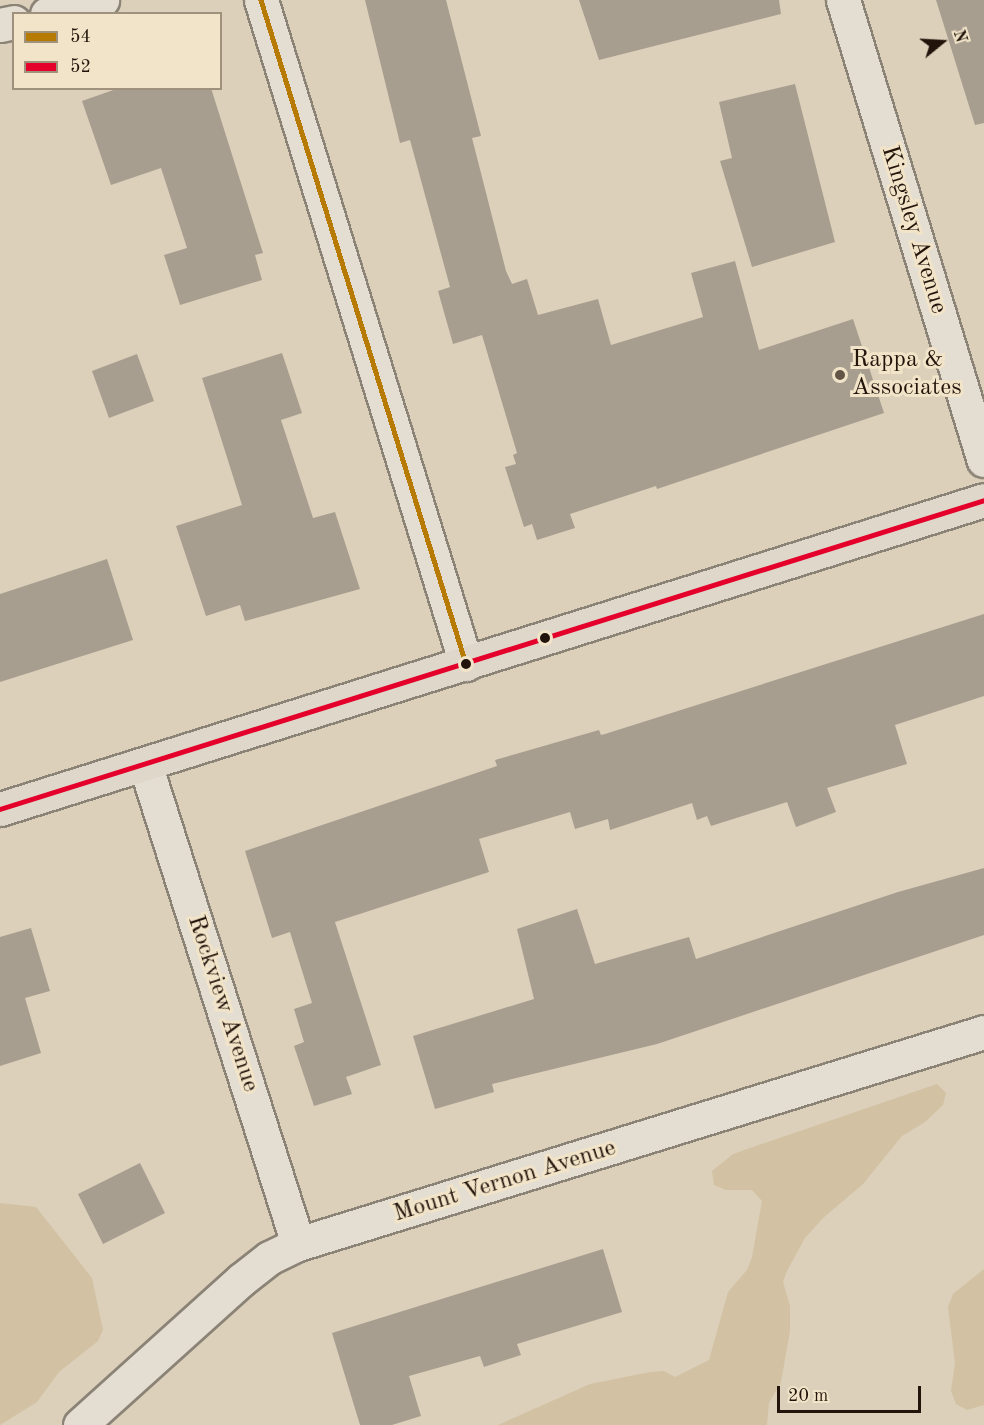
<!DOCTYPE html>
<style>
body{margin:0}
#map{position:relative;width:984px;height:1425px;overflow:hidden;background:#dcd0ba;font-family:"Old Standard TT",serif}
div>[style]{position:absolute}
.green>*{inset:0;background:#d2c1a3}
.building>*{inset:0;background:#a79e90}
.roads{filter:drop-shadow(2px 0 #8b8376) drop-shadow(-2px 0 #8b8376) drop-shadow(0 2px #8b8376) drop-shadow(0 -2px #8b8376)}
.minor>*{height:33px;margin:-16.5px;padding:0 16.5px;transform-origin:16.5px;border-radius:16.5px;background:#e3ddd2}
.major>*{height:33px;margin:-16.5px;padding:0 16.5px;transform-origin:16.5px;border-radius:16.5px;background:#ded7ca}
.bus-1>*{height:4.5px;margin:-2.25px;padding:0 2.25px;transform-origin:2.25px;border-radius:2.25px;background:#b77a03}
.bus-2>*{height:4.5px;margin:-2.25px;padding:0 2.25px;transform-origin:2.25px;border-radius:2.25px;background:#e4002b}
.dots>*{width:16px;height:16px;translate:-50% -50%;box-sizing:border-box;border:3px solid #f2e4c8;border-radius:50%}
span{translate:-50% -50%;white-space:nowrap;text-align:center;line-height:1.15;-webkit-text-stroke:6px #f2e4c8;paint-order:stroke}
.street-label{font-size:24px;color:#22140b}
.poi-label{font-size:24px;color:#22140b}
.left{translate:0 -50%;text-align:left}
.legend{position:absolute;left:12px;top:12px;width:210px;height:78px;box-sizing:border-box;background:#f2e4c8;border:2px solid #9f917c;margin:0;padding:8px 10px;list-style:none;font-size:18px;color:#22140b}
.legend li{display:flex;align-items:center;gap:12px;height:30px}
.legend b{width:30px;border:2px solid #9f917c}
.north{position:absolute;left:912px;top:12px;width:60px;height:60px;-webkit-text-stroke:4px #f2e4c8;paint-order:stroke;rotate:72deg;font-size:16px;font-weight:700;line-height:24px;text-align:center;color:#22140b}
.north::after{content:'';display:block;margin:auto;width:21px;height:27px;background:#22140b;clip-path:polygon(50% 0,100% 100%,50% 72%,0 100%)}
.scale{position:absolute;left:777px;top:1386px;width:144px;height:27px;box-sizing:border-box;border:3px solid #22140b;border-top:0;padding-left:8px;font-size:18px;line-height:21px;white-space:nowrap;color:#22140b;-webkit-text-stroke:4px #f2e4c8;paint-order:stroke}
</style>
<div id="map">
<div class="green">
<div style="clip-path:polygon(937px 1084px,946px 1093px,943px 1105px,925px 1122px,902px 1136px,863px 1184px,823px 1218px,805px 1238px,787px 1271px,783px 1282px,790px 1306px,790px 1331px,781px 1382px,769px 1403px,767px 1425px,498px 1425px,590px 1384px,650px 1372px,664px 1371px,675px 1377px,709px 1360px,728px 1292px,747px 1270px,752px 1257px,762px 1201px,752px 1190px,726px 1190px,714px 1185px,712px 1171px,733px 1154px)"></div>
<div style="clip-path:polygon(0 1203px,36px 1207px,92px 1278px,103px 1330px,98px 1341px,59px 1372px,37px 1402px,0 1425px)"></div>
<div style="clip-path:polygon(984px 1269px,984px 1405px,967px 1410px,956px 1404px,951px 1391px,955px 1363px,948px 1307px,953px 1294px)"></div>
</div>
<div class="building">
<div style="clip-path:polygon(365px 0,446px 0,481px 136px,472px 138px,506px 271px,512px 284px,527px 279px,538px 315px,598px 299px,611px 345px,703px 317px,691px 273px,735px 261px,759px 350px,853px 319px,884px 413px,657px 489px,656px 486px,570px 514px,575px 528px,537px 540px,532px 524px,524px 527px,505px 467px,516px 464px,513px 455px,517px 453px,482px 335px,453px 344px,438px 291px,450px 287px,410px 140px,400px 143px)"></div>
<div style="clip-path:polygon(579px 0,779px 0,781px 14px,599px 60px)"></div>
<div style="clip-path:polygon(936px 0,984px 0,984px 123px,975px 125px)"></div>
<div style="clip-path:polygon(795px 84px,835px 242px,752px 267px,720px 161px,732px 158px,719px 102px)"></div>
<div style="clip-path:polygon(119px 88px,211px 88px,263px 253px,255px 255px,262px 280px,180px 305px,164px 255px,187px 248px,161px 168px,111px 185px,82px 101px)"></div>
<div style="clip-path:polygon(282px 353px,302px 413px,281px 420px,313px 518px,335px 512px,360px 589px,245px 621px,240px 605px,206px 616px,176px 526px,242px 505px,202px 378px)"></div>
<div style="clip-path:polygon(137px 354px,154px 401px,109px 418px,92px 371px)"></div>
<div style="clip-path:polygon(107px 559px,133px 640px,0 682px,0 594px)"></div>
<div style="clip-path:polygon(984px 614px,984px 696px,895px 725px,907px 764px,827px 788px,836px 812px,796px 827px,787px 802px,711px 826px,707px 816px,697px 820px,692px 803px,610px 830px,608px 819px,575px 829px,570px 812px,479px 839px,489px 872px,335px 922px,381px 1065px,346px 1077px,352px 1094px,314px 1106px,294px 1046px,304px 1042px,294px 1009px,312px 1003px,290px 932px,272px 938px,245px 851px,497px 766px,495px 760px,599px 730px,601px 735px,605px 734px)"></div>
<div style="clip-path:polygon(984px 868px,984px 935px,657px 1044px,492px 1084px,494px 1092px,435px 1109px,413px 1036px,534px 999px,517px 929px,577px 909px,595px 964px,689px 937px,696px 959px,898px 892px)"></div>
<div style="clip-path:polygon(31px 928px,50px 991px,25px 998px,41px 1053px,0 1066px,0 937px)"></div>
<div style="clip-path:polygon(140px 1163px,165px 1213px,103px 1244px,78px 1194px)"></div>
<div style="clip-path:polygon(603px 1249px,622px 1312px,517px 1344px,521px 1355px,484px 1367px,480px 1356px,409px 1376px,421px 1416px,392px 1425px,360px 1425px,332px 1333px)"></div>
</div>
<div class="roads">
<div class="minor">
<div style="left:261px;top:0;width:695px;rotate:72.84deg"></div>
<div style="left:843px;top:0;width:481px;rotate:73deg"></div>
<div style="left:47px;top:14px;width:57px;rotate:-14.3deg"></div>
<div style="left:0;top:25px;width:14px;rotate:-12deg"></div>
<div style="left:145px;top:764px;width:504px;rotate:72.32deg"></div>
<div style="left:80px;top:1425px;width:217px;rotate:-42deg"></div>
<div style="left:241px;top:1280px;width:36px;rotate:-38deg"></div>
<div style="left:269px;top:1258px;width:32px;rotate:-26deg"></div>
<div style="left:298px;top:1244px;width:718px;rotate:-17.17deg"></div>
</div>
<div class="major">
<div style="left:0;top:809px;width:1031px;rotate:-17.43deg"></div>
</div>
</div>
<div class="bus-1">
<div style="left:261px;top:0;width:695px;rotate:72.84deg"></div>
</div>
<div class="bus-2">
<div style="left:0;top:809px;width:1031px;rotate:-17.43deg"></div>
</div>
<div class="dots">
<div style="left:840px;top:375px;background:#635648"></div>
<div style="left:545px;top:638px;background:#22140b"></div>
<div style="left:466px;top:664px;background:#22140b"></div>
</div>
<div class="street-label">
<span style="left:913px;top:230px;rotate:73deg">Kingsley Avenue</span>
<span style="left:222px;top:1004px;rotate:72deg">Rockview Avenue</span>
<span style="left:505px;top:1182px;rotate:-17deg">Mount Vernon Avenue</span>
</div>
<div class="poi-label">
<span class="left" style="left:852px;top:375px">Rappa &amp;<br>Associates</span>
</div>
<ul class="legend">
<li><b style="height:8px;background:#b77a03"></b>54</li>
<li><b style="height:8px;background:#e4002b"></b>52</li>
</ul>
<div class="north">N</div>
<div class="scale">20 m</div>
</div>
